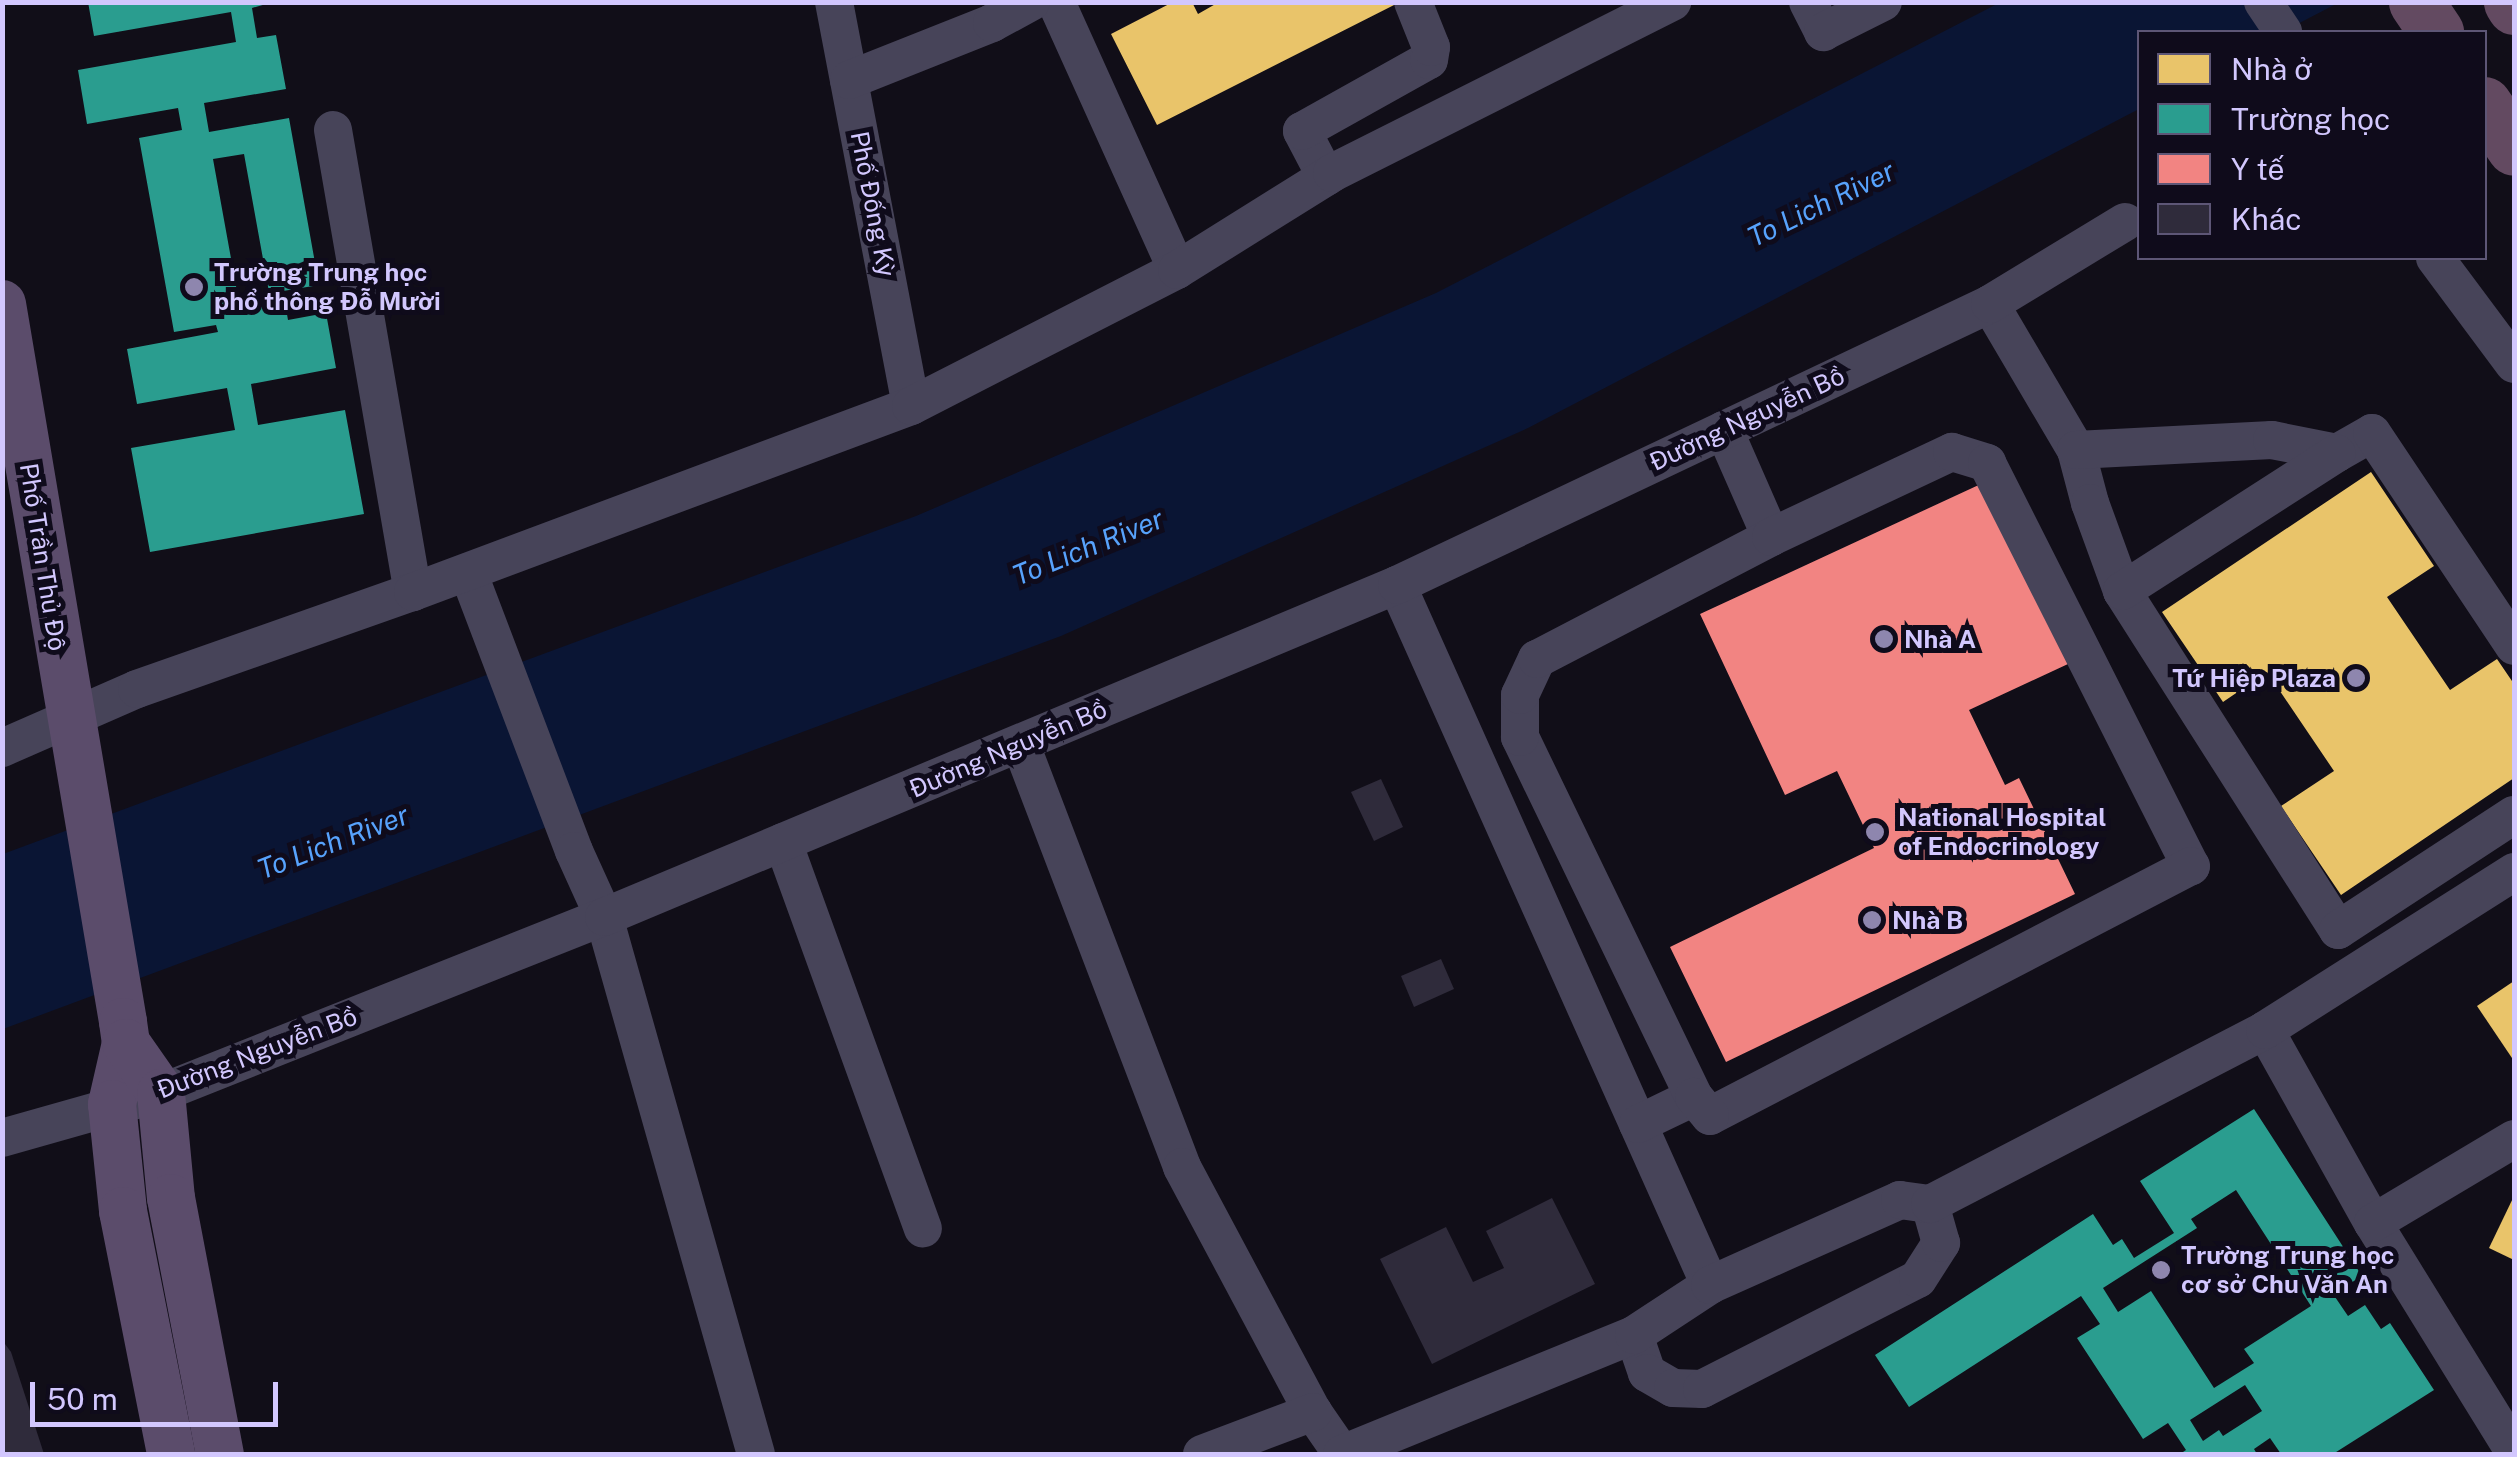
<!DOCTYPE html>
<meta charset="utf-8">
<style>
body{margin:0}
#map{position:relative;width:2517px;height:1457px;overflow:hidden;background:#110e18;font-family:"Public Sans",sans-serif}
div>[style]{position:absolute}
.water>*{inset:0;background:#0a1534}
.homes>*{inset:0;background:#e9c46a}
.schools>*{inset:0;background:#2a9d8f}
.health>*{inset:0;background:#f28482}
.building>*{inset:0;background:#2f2b3b}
.minor>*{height:38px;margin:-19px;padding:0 19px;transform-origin:19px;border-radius:19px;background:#474459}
.major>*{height:48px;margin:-24px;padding:0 24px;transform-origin:24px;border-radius:24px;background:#5b4c6b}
.highway>*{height:55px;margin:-27.5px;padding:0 27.5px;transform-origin:27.5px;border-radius:27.5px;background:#634a61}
.dots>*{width:28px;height:28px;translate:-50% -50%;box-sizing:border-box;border:5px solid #0f0b1b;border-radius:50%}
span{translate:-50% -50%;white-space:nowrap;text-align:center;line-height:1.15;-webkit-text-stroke:10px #0f0b1b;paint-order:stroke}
.street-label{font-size:25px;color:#d2c7fe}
.poi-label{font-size:25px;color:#d2c7fe;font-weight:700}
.left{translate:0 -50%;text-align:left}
.right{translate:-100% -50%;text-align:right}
.water-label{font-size:28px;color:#57a2fc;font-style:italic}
.frame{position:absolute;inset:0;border:5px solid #d2c7fe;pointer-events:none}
.legend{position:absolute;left:2137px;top:30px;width:350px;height:230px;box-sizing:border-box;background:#0f0b1b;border:2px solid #5d5676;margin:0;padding:12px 18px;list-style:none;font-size:30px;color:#d2c7fe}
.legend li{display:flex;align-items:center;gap:20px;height:50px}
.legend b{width:50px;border:2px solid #5d5676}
.scale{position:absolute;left:30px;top:1382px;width:248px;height:45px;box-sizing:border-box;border:5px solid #d2c7fe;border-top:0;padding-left:12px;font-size:30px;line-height:35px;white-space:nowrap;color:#d2c7fe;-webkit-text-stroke:8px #0f0b1b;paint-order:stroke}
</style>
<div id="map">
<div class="water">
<div style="clip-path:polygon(1999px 3px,2338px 3px,2282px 32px,2140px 32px,2139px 109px,1528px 428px,1061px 636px,3px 1029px,3px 854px,916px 516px,1436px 293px)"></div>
</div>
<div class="homes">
<div style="clip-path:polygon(1173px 2px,1192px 2px,1198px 14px,1219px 2px,1400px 2px,1157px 125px,1111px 34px)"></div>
<div style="clip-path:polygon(2371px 472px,2434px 566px,2387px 597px,2450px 690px,2497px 659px,2514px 684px,2514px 778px,2341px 895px,2281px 806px,2334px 771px,2267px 672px,2223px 702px,2162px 612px)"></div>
<div style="clip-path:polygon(2514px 981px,2514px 1061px,2477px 1006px)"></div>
<div style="clip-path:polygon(2514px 1196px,2514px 1260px,2489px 1248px)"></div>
</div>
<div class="schools">
<div style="clip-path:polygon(evenodd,88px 2px,273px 2px,252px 8px,257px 38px,276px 35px,286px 89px,204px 103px,209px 132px,289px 118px,319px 285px,283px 291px,288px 320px,326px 313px,336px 368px,251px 384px,258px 425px,345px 410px,364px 514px,150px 552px,131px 448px,235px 430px,227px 388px,137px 404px,127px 349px,218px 332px,216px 325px,174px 332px,139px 138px,182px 130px,178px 108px,87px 124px,78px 70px,236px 42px,231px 12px,94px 36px,88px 2px,244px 154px,271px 303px,240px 308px,213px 159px,244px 154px)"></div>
<div style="clip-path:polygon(evenodd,2254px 1109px,2362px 1276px,2333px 1294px,2348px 1316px,2365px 1305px,2381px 1329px,2390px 1323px,2434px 1390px,2333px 1454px,2281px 1454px,2270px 1438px,2254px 1449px,2257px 1454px,2180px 1454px,2186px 1450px,2168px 1423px,2143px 1439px,2077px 1338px,2100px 1324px,2081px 1296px,1909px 1407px,1875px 1355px,2093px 1214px,2113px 1245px,2122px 1239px,2134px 1258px,2174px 1233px,2140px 1181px,2254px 1109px,2236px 1190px,2311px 1306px,2244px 1349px,2254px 1363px,2214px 1388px,2151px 1291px,2118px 1312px,2103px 1288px,2197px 1228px,2191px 1219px,2236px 1190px,2254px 1109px,2245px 1385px,2262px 1411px,2223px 1436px,2219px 1430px,2203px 1441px,2190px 1420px,2245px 1385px)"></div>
</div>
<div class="health">
<div style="clip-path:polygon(1983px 483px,2068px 664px,1969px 710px,2005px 785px,2019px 778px,2075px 894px,1726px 1062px,1670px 947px,1874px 848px,1837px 771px,1785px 795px,1700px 614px)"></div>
</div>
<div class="building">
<div style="clip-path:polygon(1381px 779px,1403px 827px,1374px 841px,1351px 792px)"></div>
<div style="clip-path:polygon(1441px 959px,1454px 989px,1414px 1007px,1401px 976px)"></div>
<div style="clip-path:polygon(1552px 1198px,1595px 1284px,1432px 1364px,1380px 1259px,1446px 1227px,1473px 1282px,1504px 1268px,1486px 1231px)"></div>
<div style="clip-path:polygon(2px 1340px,11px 1352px,44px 1454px,2px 1454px)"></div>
</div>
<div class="minor">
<div style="left:834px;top:2px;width:411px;rotate:79.2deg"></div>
<div style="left:1056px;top:2px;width:294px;rotate:65.7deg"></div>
<div style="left:1808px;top:2px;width:34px;rotate:63deg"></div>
<div style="left:1823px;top:32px;width:67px;rotate:-26.6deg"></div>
<div style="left:2263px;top:2px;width:36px;rotate:56deg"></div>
<div style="left:849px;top:80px;width:154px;rotate:-21.7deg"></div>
<div style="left:992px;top:23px;width:44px;rotate:-28.3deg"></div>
<div style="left:333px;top:130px;width:469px;rotate:80.2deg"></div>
<div style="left:1326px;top:177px;width:52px;rotate:-117.6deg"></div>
<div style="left:1302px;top:131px;width:145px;rotate:-29.2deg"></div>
<div style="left:1429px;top:60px;width:13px;rotate:-81deg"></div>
<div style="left:1431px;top:47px;width:48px;rotate:-111.8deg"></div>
<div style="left:2435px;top:258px;width:132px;rotate:53.3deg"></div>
<div style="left:1990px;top:304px;width:169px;rotate:59.5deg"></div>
<div style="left:2076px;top:450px;width:55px;rotate:75.2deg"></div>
<div style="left:2090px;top:503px;width:94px;rotate:70deg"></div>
<div style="left:2122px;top:591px;width:402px;rotate:57.5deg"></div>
<div style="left:2338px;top:930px;width:210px;rotate:-33.2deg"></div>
<div style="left:1724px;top:430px;width:117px;rotate:66.3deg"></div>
<div style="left:2076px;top:450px;width:196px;rotate:-2.9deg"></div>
<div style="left:2272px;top:440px;width:66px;rotate:11.3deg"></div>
<div style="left:2337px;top:453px;width:40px;rotate:-29.7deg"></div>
<div style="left:2372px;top:433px;width:256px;rotate:56.3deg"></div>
<div style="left:468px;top:572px;width:298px;rotate:69.2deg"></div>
<div style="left:574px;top:851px;width:72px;rotate:65.6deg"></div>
<div style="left:604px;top:917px;width:558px;rotate:74.2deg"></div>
<div style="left:1397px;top:585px;width:767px;rotate:65.91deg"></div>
<div style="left:2122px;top:591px;width:255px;rotate:-32.7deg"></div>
<div style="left:1021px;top:745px;width:452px;rotate:69.1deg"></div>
<div style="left:1182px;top:1167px;width:278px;rotate:61.9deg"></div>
<div style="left:1313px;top:1412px;width:51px;rotate:55.4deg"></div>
<div style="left:2px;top:748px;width:147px;rotate:-23.6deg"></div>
<div style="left:137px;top:689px;width:293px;rotate:-19.4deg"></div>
<div style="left:413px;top:592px;width:532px;rotate:-20.48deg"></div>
<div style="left:911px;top:406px;width:299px;rotate:-27.1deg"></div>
<div style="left:1177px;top:270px;width:183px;rotate:-32deg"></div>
<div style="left:1332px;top:173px;width:381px;rotate:-26.7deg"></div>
<div style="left:783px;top:842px;width:411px;rotate:70.1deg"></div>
<div style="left:2265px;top:1030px;width:221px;rotate:60.8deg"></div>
<div style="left:2373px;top:1223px;width:268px;rotate:58.3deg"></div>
<div style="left:1638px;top:1124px;width:62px;rotate:-25.7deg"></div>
<div style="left:1694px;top:1097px;width:400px;rotate:-115.8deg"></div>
<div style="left:1520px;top:737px;width:42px;rotate:-90deg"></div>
<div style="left:1520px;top:695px;width:40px;rotate:-65deg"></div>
<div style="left:1537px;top:659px;width:264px;rotate:-27.5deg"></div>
<div style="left:1771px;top:537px;width:200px;rotate:-25.2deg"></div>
<div style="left:1952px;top:452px;width:37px;rotate:17deg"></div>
<div style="left:1987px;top:463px;width:452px;rotate:63.2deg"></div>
<div style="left:2191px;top:866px;width:542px;rotate:152.54deg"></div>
<div style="left:1710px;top:1116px;width:25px;rotate:-130deg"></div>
<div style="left:2px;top:1138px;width:165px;rotate:-15.8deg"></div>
<div style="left:161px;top:1093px;width:477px;rotate:-21.7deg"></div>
<div style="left:604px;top:917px;width:860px;rotate:-22.72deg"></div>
<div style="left:1397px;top:585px;width:656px;rotate:-25.35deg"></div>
<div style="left:1990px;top:304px;width:158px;rotate:-31.3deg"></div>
<div style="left:2373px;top:1223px;width:164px;rotate:-30.8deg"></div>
<div style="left:1634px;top:1335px;width:40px;rotate:71.1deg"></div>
<div style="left:1647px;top:1373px;width:30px;rotate:30deg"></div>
<div style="left:1673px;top:1388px;width:29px;rotate:2deg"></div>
<div style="left:1702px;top:1389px;width:242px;rotate:-27deg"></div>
<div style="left:1918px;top:1279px;width:43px;rotate:-57.4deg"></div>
<div style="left:1941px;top:1243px;width:41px;rotate:-105.8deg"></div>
<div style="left:1202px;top:1454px;width:119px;rotate:-20.7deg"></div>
<div style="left:1342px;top:1454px;width:315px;rotate:-22.2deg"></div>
<div style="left:1634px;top:1335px;width:91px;rotate:-33.3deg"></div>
<div style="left:1710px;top:1285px;width:208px;rotate:-24.1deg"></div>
<div style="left:1900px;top:1200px;width:30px;rotate:8deg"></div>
<div style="left:1930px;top:1204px;width:377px;rotate:-27.4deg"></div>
<div style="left:2265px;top:1030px;width:295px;rotate:-32.4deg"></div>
</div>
<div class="major">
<div style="left:2px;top:304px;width:728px;rotate:80.43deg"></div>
<div style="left:123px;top:1022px;width:21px;rotate:82deg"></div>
<div style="left:126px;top:1043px;width:63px;rotate:102.9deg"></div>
<div style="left:112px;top:1104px;width:108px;rotate:84.1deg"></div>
<div style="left:123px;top:1211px;width:248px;rotate:78.8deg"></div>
<div style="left:126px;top:1043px;width:61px;rotate:55deg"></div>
<div style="left:161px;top:1093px;width:105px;rotate:84.6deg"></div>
<div style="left:171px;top:1198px;width:261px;rotate:79.2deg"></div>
</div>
<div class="highway">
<div style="left:2416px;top:2px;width:36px;rotate:56deg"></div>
<div style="left:2511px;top:2px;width:6px;rotate:59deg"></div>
<div style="left:2484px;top:104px;width:53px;rotate:55.7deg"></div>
</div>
<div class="dots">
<div style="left:194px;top:287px;background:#8e86ae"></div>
<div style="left:1884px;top:639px;background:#8e86ae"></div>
<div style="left:2356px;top:678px;background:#8e86ae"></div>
<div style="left:1875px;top:832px;background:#8e86ae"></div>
<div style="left:1872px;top:920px;background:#8e86ae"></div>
<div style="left:2161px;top:1270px;background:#8e86ae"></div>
</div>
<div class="street-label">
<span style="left:873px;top:204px;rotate:79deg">Phố Đống Kỳ</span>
<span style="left:1747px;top:419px;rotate:-25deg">Đường Nguyễn Bồ</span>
<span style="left:43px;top:557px;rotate:81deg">Phố Trần Thủ Độ</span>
<span style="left:1008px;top:749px;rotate:-23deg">Đường Nguyễn Bồ</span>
<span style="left:257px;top:1053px;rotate:-21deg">Đường Nguyễn Bồ</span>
</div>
<div class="poi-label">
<span class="left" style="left:214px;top:287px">Trường Trung học<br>phổ thông Đỗ Mười</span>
<span class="left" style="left:1904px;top:639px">Nhà A</span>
<span class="right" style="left:2336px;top:678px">Tứ Hiệp Plaza</span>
<span class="left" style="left:1898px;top:832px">National Hospital<br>of Endocrinology</span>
<span class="left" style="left:1892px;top:920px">Nhà B</span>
<span class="left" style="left:2181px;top:1270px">Trường Trung học<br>cơ sở Chu Văn An</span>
</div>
<div class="water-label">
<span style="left:1821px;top:204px;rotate:-26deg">To Lich River</span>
<span style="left:1088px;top:547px;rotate:-22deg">To Lich River</span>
<span style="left:333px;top:842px;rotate:-21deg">To Lich River</span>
</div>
<div class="frame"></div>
<ul class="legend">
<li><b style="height:28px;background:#e9c46a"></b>Nhà ở</li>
<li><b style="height:28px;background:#2a9d8f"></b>Trường học</li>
<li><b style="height:28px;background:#f28482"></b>Y tế</li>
<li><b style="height:28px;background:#2f2b3b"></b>Khác</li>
</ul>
<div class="scale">50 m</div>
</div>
